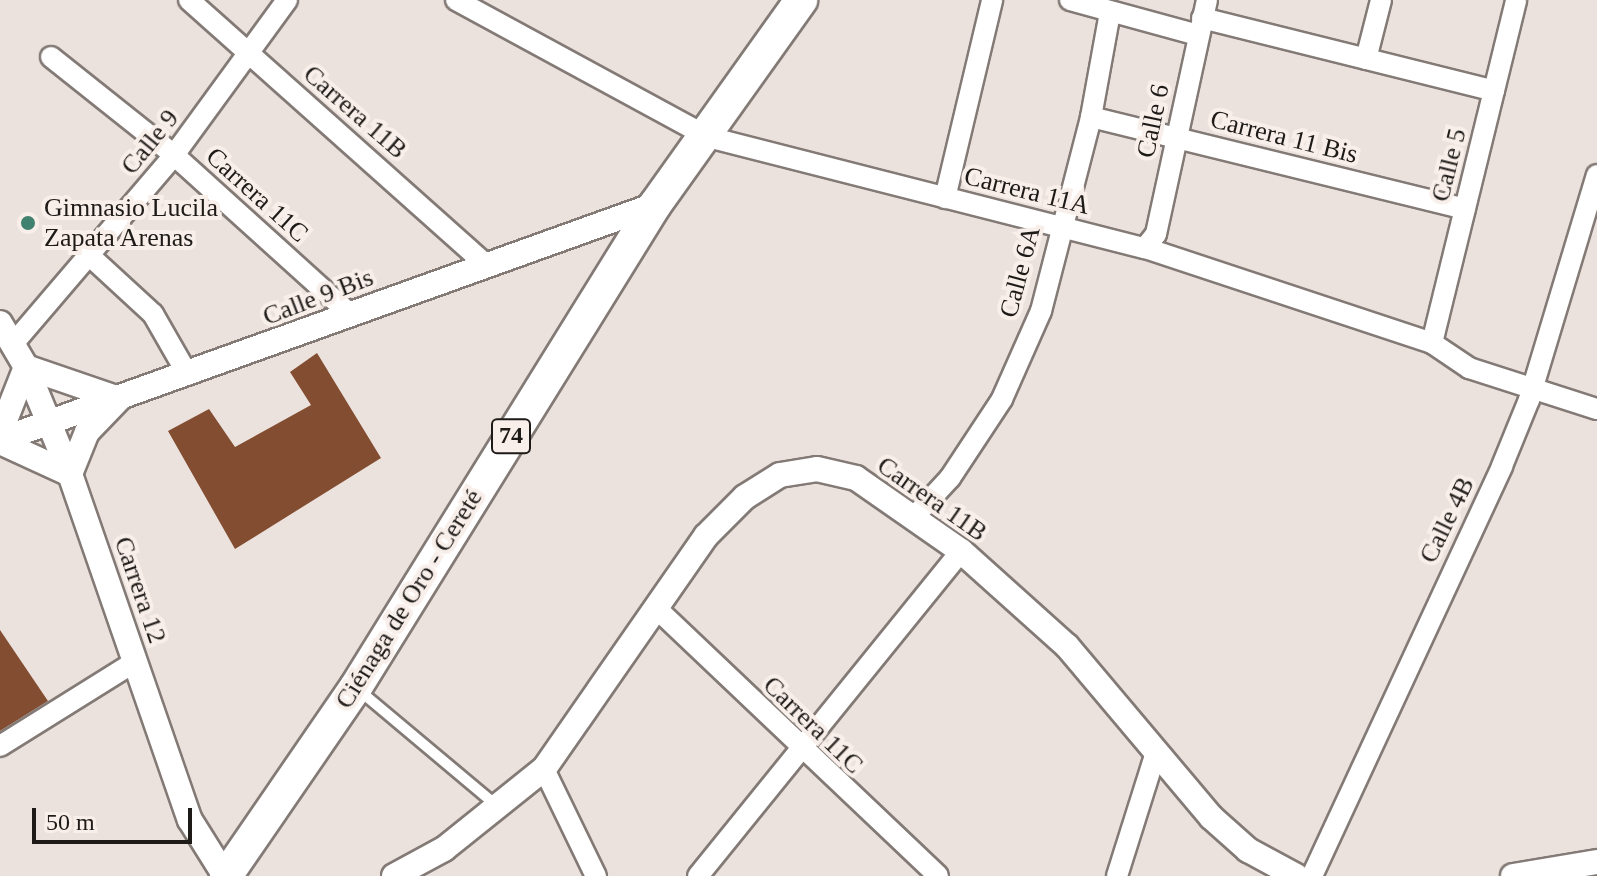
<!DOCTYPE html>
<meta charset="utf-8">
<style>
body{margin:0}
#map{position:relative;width:1597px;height:876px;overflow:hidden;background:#ebe2dd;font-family:Georgia,serif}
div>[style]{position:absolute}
.building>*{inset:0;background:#834d32}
.roads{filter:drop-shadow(2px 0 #837a76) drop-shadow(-2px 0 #837a76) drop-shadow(0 2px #837a76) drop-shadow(0 -2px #837a76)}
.service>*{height:10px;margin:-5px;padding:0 5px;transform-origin:5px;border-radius:5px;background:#fff}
.minor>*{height:20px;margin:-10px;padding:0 10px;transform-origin:10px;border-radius:10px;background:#fff}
.tertiary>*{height:24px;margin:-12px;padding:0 12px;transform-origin:12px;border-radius:12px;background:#fff}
.trunk>*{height:32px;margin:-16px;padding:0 16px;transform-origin:16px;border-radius:16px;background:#fff}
.dots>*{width:22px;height:22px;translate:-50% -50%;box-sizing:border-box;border:4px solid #f9efea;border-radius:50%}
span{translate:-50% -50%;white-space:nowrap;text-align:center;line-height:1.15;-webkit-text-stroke:8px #f9efea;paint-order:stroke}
.shield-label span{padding:2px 6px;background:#f9efea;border:2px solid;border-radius:6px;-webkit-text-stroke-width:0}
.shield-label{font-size:24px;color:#1d1a18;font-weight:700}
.street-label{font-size:26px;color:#1d1a18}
.poi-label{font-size:26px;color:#1d1a18}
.left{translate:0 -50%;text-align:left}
.scale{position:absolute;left:32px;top:808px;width:160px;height:36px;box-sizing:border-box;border:4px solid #1d1a18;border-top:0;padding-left:10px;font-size:24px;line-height:28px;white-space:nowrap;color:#1d1a18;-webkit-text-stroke:6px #f9efea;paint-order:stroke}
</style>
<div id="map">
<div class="building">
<div style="clip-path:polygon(317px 353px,381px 458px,235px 549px,168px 431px,209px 409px,235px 447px,311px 405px,290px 372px)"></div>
<div style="clip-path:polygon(0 630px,48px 701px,0 731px)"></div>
</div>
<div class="roads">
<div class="service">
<div style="left:360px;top:691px;width:180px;rotate:40deg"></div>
</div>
<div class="minor">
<div style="left:189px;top:0;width:397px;rotate:41.7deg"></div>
<div style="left:456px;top:0;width:287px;rotate:28.5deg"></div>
<div style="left:708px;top:137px;width:451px;rotate:14.3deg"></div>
<div style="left:1145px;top:248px;width:302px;rotate:18.3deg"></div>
<div style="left:1432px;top:343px;width:45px;rotate:34deg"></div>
<div style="left:1469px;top:368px;width:134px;rotate:17.8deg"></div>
<div style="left:1070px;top:0;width:133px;rotate:15.3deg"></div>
<div style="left:1202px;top:18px;width:301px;rotate:14deg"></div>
<div style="left:51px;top:57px;width:157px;rotate:38.5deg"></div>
<div style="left:174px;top:155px;width:237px;rotate:42.1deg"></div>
<div style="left:1366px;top:59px;width:61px;rotate:-75.7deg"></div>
<div style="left:1091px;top:117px;width:385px;rotate:13.8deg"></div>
<div style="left:945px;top:198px;width:204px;rotate:-76.6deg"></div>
<div style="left:1145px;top:248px;width:18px;rotate:-52deg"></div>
<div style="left:1156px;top:234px;width:239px;rotate:-77.7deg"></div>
<div style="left:91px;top:257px;width:84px;rotate:42.6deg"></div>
<div style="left:153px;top:314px;width:70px;rotate:60.2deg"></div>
<div style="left:1432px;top:343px;width:353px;rotate:-76.2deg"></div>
<div style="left:12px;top:345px;width:250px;rotate:-49.5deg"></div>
<div style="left:174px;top:155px;width:192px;rotate:-53.9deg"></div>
<div style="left:914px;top:517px;width:53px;rotate:-47.3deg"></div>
<div style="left:950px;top:478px;width:95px;rotate:-56.6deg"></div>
<div style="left:1002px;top:399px;width:96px;rotate:-66.1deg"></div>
<div style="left:1041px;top:311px;width:200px;rotate:-75.5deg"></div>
<div style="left:1091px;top:117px;width:107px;rotate:-79.7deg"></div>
<div style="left:655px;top:607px;width:390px;rotate:43.5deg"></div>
<div style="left:0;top:746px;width:160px;rotate:-32deg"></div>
<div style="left:544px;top:769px;width:119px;rotate:64.1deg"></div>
<div style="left:698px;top:876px;width:418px;rotate:-51deg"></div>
<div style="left:1117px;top:876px;width:130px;rotate:-72.5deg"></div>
<div style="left:1312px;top:876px;width:452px;rotate:-65.1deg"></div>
<div style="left:1502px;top:466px;width:71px;rotate:-67.8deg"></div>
<div style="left:1529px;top:400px;width:235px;rotate:-73.2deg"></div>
</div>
<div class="tertiary">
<div style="left:0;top:323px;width:51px;rotate:59.4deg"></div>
<div style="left:26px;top:367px;width:116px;rotate:67.6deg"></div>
<div style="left:70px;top:474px;width:366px;rotate:70.9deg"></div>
<div style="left:190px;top:820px;width:66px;rotate:58deg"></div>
<div style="left:0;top:433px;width:71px;rotate:-68.5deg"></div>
<div style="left:26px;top:367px;width:98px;rotate:19deg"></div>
<div style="left:119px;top:399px;width:46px;rotate:134.1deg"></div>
<div style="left:87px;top:432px;width:45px;rotate:112deg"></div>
<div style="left:70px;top:474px;width:77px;rotate:-155.4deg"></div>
<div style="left:0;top:440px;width:696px;rotate:-19.74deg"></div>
<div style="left:394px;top:876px;width:57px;rotate:-28.4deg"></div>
<div style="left:444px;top:849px;width:128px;rotate:-38.7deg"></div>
<div style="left:544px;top:769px;width:284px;rotate:-55.2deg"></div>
<div style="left:706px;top:536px;width:55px;rotate:-45deg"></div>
<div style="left:745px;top:497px;width:41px;rotate:-32.2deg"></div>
<div style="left:780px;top:475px;width:37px;rotate:-9deg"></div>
<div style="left:817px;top:469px;width:40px;rotate:13deg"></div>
<div style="left:856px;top:478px;width:128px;rotate:34.8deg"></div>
<div style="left:961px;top:551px;width:142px;rotate:41.9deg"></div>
<div style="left:1067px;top:646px;width:224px;rotate:49.9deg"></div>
<div style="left:1211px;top:817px;width:50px;rotate:41.7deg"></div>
<div style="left:1248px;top:850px;width:55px;rotate:28.4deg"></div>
<div style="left:1513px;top:876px;width:85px;rotate:-9.5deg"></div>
</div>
<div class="trunk">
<div style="left:226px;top:876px;width:229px;rotate:-55.5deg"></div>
<div style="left:356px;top:687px;width:567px;rotate:-58.19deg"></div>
<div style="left:655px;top:205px;width:252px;rotate:-54.5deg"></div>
</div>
</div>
<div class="dots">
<div style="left:28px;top:223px;background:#418170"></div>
</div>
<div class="shield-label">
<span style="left:511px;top:436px">74</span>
</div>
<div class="street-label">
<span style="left:355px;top:112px;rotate:41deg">Carrera 11B</span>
<span style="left:1153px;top:121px;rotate:-78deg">Calle 6</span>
<span style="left:1284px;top:137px;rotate:14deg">Carrera 11 Bis</span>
<span style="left:150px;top:142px;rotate:-51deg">Calle 9</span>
<span style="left:1449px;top:165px;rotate:-76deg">Calle 5</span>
<span style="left:1027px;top:191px;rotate:14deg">Carrera 11A</span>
<span style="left:257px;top:195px;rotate:42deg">Carrera 11C</span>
<span style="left:1020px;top:272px;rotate:-75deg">Calle 6A</span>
<span style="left:318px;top:297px;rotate:-21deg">Calle 9 Bis</span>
<span style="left:932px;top:499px;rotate:35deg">Carrera 11B</span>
<span style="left:1447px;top:520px;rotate:-64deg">Calle 4B</span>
<span style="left:140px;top:590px;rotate:71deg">Carrera 12</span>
<span style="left:409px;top:599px;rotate:-58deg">Ciénaga de Oro - Cereté</span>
<span style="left:813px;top:725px;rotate:44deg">Carrera 11C</span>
</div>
<div class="poi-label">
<span class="left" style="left:44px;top:223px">Gimnasio Lucila<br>Zapata Arenas</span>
</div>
<div class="scale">50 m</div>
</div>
